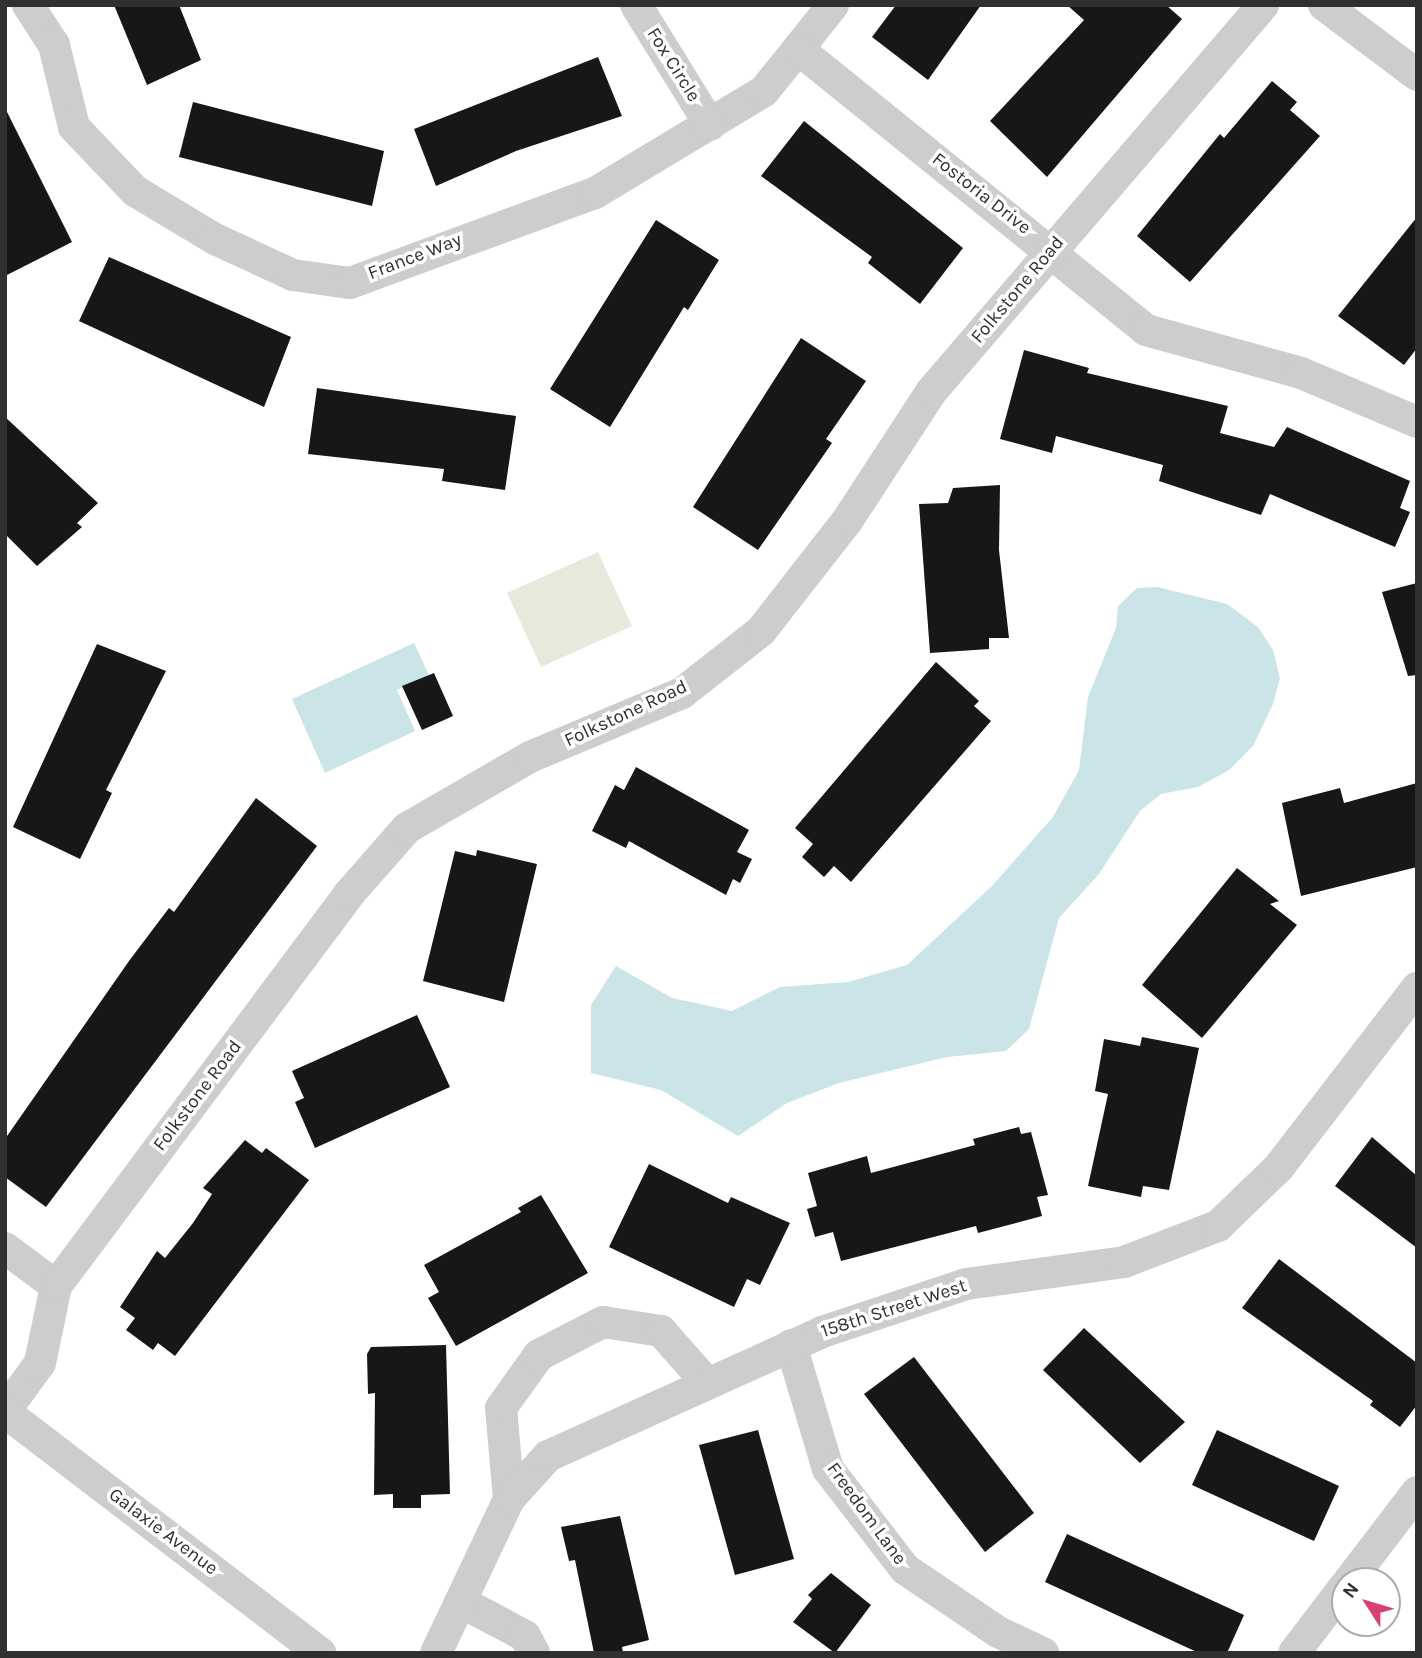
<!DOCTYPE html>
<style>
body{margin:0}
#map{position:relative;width:1422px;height:1658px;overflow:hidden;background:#fff;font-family:Karla,sans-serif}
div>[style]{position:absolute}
.green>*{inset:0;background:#e6e9dc}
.water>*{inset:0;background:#cae4e8}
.building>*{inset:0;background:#171717}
.minor>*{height:32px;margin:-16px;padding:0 16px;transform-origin:16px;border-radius:16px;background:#cdcdcd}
span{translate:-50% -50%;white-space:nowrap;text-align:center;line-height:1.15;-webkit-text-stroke:7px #fff;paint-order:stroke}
.street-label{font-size:19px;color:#303030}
.frame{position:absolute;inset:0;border:7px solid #303030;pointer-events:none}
.north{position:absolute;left:1331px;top:1567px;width:70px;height:70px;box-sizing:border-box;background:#fff;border:2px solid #acacac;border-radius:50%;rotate:307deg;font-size:19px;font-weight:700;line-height:28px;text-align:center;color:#303030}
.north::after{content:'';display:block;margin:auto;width:24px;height:32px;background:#d84070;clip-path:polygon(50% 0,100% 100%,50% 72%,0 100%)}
</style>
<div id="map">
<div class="green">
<div style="clip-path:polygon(598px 552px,632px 626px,541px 667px,507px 593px)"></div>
</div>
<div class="water">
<div style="clip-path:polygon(1157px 587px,1227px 604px,1258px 627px,1273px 650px,1280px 678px,1273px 704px,1253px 746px,1229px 770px,1198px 787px,1161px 794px,1140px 811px,1099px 874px,1059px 918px,1029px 1029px,1006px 1051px,947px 1057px,839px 1083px,787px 1103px,738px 1136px,661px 1090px,591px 1073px,591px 1005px,616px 966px,672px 998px,732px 1011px,780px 987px,848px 982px,907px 965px,992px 886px,1053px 817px,1079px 770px,1088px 697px,1116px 628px,1118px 606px,1137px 588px)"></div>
<div style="clip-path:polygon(414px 643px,429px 675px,397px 690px,415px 731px,325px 773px,292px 699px)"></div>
</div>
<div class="building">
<div style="clip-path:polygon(114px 5px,179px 5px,201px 60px,147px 85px)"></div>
<div style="clip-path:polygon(896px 5px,981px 5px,928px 80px,872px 37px)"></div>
<div style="clip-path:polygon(1067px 5px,1166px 5px,1182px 19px,1047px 177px,990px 121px,1084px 20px)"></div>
<div style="clip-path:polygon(598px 57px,622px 116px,516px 151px,436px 186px,414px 129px)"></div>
<div style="clip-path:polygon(1272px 81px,1297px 102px,1290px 110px,1320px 136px,1190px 282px,1137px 236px,1220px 134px,1224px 138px)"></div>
<div style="clip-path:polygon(193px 102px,384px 151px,372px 206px,179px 157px)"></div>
<div style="clip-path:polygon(5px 108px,72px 242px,5px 276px)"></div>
<div style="clip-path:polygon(804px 121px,963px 248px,920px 304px,868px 263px,872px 257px,761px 176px)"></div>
<div style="clip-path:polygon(1417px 217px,1417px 348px,1404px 365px,1338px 316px)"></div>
<div style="clip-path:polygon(656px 220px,719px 260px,688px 310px,684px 307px,610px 427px,550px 389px)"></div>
<div style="clip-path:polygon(109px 257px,291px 337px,264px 407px,79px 321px)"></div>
<div style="clip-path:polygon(801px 338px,866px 381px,826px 439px,832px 443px,758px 550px,693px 507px)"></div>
<div style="clip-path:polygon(1024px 350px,1089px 368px,1087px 373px,1228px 406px,1220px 433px,1274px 447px,1287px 427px,1410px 481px,1400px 508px,1410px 512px,1395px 547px,1270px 494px,1261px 515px,1159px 481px,1163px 465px,1056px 436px,1052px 453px,1000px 439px)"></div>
<div style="clip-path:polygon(317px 388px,516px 416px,505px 490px,442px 481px,444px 469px,308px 454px)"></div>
<div style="clip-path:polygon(5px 417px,98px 503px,77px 523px,82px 527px,37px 566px,5px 534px)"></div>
<div style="clip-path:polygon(1000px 485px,999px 550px,1009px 638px,989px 638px,989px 649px,930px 653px,919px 504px,948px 503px,953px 488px)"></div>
<div style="clip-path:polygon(1417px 583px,1417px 675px,1408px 676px,1382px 592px)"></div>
<div style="clip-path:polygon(97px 644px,166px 671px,106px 790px,112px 793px,80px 859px,13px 827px)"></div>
<div style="clip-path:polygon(936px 662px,979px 701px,974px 706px,991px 721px,851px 882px,834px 866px,824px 877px,802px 857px,813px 844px,795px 828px)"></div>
<div style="clip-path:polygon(434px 673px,453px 716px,422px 730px,402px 686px)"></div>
<div style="clip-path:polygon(636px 767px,749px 830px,737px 852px,752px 859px,740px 883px,733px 879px,726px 895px,629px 841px,626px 848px,592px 831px,615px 785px,624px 790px)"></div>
<div style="clip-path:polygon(1417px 783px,1417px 867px,1301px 896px,1282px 803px,1340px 788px,1344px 803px)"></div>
<div style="clip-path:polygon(256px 798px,317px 846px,46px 1207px,5px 1177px,5px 1139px,129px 961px,169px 908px,174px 912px)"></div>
<div style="clip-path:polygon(477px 850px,537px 864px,504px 1002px,423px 981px,455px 851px,476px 856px)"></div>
<div style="clip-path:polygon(1237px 868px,1279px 901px,1270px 904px,1297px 925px,1202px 1038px,1142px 985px)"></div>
<div style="clip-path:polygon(417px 1015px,450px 1087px,315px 1148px,295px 1102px,304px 1098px,292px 1071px)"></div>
<div style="clip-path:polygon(1142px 1037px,1199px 1048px,1169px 1190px,1143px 1186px,1141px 1197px,1088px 1186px,1108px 1094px,1095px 1091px,1104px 1039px,1140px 1046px)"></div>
<div style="clip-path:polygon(1019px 1127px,1021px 1134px,1031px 1132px,1048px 1195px,1037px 1197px,1042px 1216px,978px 1233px,976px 1226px,841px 1261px,833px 1232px,815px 1237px,807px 1209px,817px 1206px,808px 1173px,867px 1156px,871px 1173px,975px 1145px,973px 1139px)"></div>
<div style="clip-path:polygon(1372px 1137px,1417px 1176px,1417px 1248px,1335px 1186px)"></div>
<div style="clip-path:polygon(245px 1140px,262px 1153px,266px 1148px,309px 1180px,175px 1356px,158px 1343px,153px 1350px,126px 1330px,135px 1318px,120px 1307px,157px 1251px,165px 1258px,193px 1223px,212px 1194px,203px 1188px)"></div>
<div style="clip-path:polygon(649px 1164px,728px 1203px,731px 1197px,790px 1223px,760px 1285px,747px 1279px,734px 1307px,609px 1247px)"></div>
<div style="clip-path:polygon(541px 1195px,588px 1273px,456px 1346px,428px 1298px,439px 1292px,424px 1265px,521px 1212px,518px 1208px)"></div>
<div style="clip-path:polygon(1279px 1259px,1417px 1363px,1417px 1405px,1400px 1427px,1370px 1405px,1373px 1401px,1242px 1308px)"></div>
<div style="clip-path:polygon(1084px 1328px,1185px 1422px,1140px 1463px,1043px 1370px)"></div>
<div style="clip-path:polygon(446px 1345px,450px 1494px,421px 1495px,421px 1508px,393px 1508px,393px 1494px,374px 1495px,375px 1393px,368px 1394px,367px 1354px,371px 1347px)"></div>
<div style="clip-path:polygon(914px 1357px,1034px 1513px,985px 1552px,864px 1394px)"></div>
<div style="clip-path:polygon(758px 1430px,794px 1559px,735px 1575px,699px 1445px)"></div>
<div style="clip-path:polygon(1217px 1430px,1339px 1486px,1314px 1541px,1192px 1485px)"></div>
<div style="clip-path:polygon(620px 1516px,649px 1640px,622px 1647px,623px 1653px,594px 1653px,575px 1560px,569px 1561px,561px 1527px)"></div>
<div style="clip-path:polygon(1067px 1534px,1244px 1615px,1227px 1653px,1199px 1653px,1045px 1582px)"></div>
<div style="clip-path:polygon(831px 1573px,871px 1605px,835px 1653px,793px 1622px,812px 1599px,808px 1595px)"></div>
</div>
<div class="minor">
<div style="left:28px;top:5px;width:48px;rotate:57deg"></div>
<div style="left:54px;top:45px;width:84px;rotate:76.3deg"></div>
<div style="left:74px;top:127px;width:88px;rotate:46.4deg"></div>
<div style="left:135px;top:191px;width:93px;rotate:31deg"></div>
<div style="left:215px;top:239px;width:86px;rotate:24.8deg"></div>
<div style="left:293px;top:275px;width:58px;rotate:8deg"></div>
<div style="left:350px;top:283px;width:261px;rotate:-20.2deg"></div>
<div style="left:595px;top:193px;width:197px;rotate:-31.1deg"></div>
<div style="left:764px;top:91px;width:54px;rotate:-51deg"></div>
<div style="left:636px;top:5px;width:141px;rotate:58.3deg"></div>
<div style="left:833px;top:5px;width:56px;rotate:128.5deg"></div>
<div style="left:798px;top:49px;width:447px;rotate:38.9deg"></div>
<div style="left:1146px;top:330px;width:161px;rotate:15.5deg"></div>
<div style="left:1301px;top:373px;width:126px;rotate:22.9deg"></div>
<div style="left:1324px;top:5px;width:116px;rotate:37deg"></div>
<div style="left:5px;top:1248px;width:64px;rotate:36.7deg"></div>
<div style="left:791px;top:1345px;width:129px;rotate:73.4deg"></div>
<div style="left:828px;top:1469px;width:126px;rotate:52.4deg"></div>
<div style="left:905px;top:1569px;width:112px;rotate:34.1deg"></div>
<div style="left:998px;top:1632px;width:50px;rotate:25deg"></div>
<div style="left:5px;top:1411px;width:59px;rotate:-53.9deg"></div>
<div style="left:40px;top:1363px;width:79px;rotate:-78.3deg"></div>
<div style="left:56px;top:1286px;width:489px;rotate:-53.2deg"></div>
<div style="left:349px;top:894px;width:88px;rotate:-48.7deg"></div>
<div style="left:407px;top:828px;width:142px;rotate:-30deg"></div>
<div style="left:530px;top:757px;width:165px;rotate:-22.8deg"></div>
<div style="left:682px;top:693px;width:100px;rotate:-38.1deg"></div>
<div style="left:761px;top:631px;width:140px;rotate:-52deg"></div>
<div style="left:847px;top:521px;width:154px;rotate:-56.9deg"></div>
<div style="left:931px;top:392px;width:510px;rotate:-49.37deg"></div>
<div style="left:5px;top:1412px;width:397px;rotate:37.4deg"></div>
<div style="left:509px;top:1499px;width:91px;rotate:-95deg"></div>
<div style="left:501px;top:1408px;width:65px;rotate:-54.4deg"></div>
<div style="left:539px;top:1355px;width:72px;rotate:-27.3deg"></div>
<div style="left:603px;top:1322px;width:59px;rotate:8.8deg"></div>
<div style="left:661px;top:1331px;width:68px;rotate:48.6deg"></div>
<div style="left:1349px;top:1581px;width:112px;rotate:-52.6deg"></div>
<div style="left:463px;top:1603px;width:70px;rotate:28deg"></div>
<div style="left:525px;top:1636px;width:19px;rotate:62deg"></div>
<div style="left:436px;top:1653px;width:170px;rotate:-64.6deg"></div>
<div style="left:509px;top:1499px;width:58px;rotate:-47.8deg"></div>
<div style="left:548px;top:1456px;width:301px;rotate:-24.3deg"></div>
<div style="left:822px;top:1332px;width:152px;rotate:-18.4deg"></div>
<div style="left:966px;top:1284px;width:160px;rotate:-7.9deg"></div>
<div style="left:1124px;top:1262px;width:101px;rotate:-21deg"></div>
<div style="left:1218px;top:1226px;width:85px;rotate:-44deg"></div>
<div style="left:1279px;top:1167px;width:226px;rotate:-52.4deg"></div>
<div style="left:1294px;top:1653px;width:84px;rotate:-52.7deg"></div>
</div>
<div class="street-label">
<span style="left:673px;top:65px;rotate:58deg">Fox Circle</span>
<span style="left:981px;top:194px;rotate:38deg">Fostoria Drive</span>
<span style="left:415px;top:257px;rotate:-21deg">France Way</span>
<span style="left:1018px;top:290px;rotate:-50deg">Folkstone Road</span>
<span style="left:626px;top:714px;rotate:-25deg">Folkstone Road</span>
<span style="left:198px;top:1096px;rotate:-53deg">Folkstone Road</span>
<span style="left:894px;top:1309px;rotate:-18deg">158th Street West</span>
<span style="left:866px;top:1514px;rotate:54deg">Freedom Lane</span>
<span style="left:163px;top:1532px;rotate:37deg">Galaxie Avenue</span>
</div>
<div class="frame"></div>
<div class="north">N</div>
</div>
